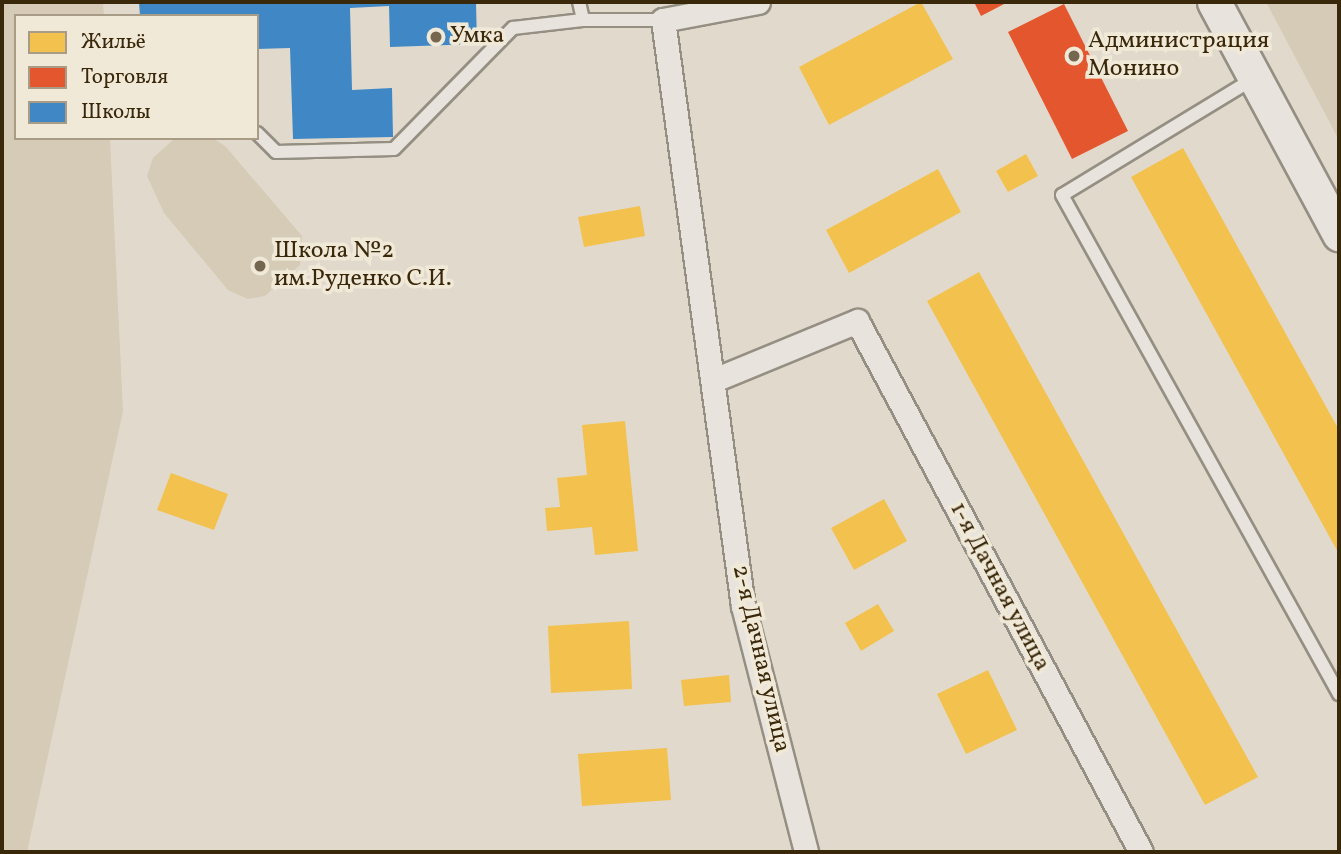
<!DOCTYPE html>
<meta charset="utf-8">
<style>
body{margin:0}
#map{position:relative;width:1341px;height:854px;overflow:hidden;background:#e1dacc;font-family:Vollkorn,serif}
div>[style]{position:absolute}
.green>*{inset:0;background:#d5cbb6}
.homes>*{inset:0;background:#f2c14e}
.shops>*{inset:0;background:#e4572e}
.schools>*{inset:0;background:#3f88c5}
.roads{filter:drop-shadow(2px 0 #958f83) drop-shadow(-2px 0 #958f83) drop-shadow(0 2px #958f83) drop-shadow(0 -2px #958f83)}
.service>*{height:12px;margin:-6px;padding:0 6px;transform-origin:6px;border-radius:6px;background:#e8e4dd}
.minor>*{height:23px;margin:-11.5px;padding:0 11.5px;transform-origin:11.5px;border-radius:11.5px;background:#e8e4dd}
.secondary>*{height:33px;margin:-16.5px;padding:0 16.5px;transform-origin:16.5px;border-radius:16.5px;background:#e8e4dd}
.dots>*{width:19px;height:19px;translate:-50% -50%;box-sizing:border-box;border:4px solid #f1e9d8;border-radius:50%}
span{translate:-50% -50%;white-space:nowrap;text-align:center;line-height:1.15;-webkit-text-stroke:7px #f1e9d8;paint-order:stroke}
.poi-label{font-size:24px;color:#3a280b}
.left{translate:0 -50%;text-align:left}
.street-label{font-size:24px;color:#3a280b}
.frame{position:absolute;inset:0;border:4px solid #3a280b;pointer-events:none}
.legend{position:absolute;left:14px;top:14px;width:245px;height:126px;box-sizing:border-box;background:#f1e9d8;border:2px solid #a89c86;margin:0;padding:9px 12px;list-style:none;font-size:21px;color:#3a280b}
.legend li{display:flex;align-items:center;gap:14px;height:35px}
.legend b{width:35px;border:2px solid #a89c86}
</style>
<div id="map">
<div class="green">
<div style="clip-path:polygon(2px 2px,103px 2px,104px 16px,16px 16px,16px 138px,110px 138px,123px 411px,27px 852px,2px 852px)"></div>
<div style="clip-path:polygon(1266px 2px,1339px 2px,1339px 140px)"></div>
<div style="clip-path:polygon(175px 138px,213px 138px,226px 147px,302px 236px,300px 265px,265px 296px,248px 299px,228px 290px,164px 213px,147px 176px,153px 158px)"></div>
</div>
<div class="homes">
<div style="clip-path:polygon(921px 2px,953px 59px,829px 125px,799px 67px)"></div>
<div style="clip-path:polygon(1183px 148px,1339px 430px,1339px 554px,1131px 177px)"></div>
<div style="clip-path:polygon(1026px 154px,1038px 176px,1008px 192px,996px 171px)"></div>
<div style="clip-path:polygon(938px 169px,961px 212px,849px 273px,826px 230px)"></div>
<div style="clip-path:polygon(640px 206px,645px 236px,584px 247px,578px 217px)"></div>
<div style="clip-path:polygon(979px 272px,1258px 777px,1205px 805px,927px 301px)"></div>
<div style="clip-path:polygon(625px 421px,638px 551px,595px 555px,592px 527px,547px 531px,545px 508px,560px 507px,557px 478px,587px 475px,582px 425px)"></div>
<div style="clip-path:polygon(171px 473px,228px 494px,214px 530px,157px 510px)"></div>
<div style="clip-path:polygon(884px 499px,907px 541px,854px 570px,831px 528px)"></div>
<div style="clip-path:polygon(878px 604px,894px 631px,861px 651px,845px 623px)"></div>
<div style="clip-path:polygon(629px 621px,632px 689px,551px 693px,548px 626px)"></div>
<div style="clip-path:polygon(988px 670px,1017px 730px,966px 754px,937px 694px)"></div>
<div style="clip-path:polygon(729px 675px,731px 702px,684px 706px,681px 680px)"></div>
<div style="clip-path:polygon(667px 748px,671px 800px,582px 806px,578px 754px)"></div>
</div>
<div class="shops">
<div style="clip-path:polygon(974px 2px,1008px 2px,981px 16px)"></div>
<div style="clip-path:polygon(1064px 4px,1128px 131px,1072px 159px,1008px 32px)"></div>
</div>
<div class="schools">
<div style="clip-path:polygon(139px 2px,476px 2px,477px 44px,390px 47px,389px 6px,350px 8px,352px 90px,392px 88px,393px 137px,293px 139px,290px 48px,257px 49px,257px 16px,140px 16px)"></div>
</div>
<div class="roads">
<div class="service">
<div style="left:579px;top:2px;width:18px;rotate:77deg"></div>
<div style="left:583px;top:20px;width:80px"></div>
<div style="left:1253px;top:79px;width:223px;rotate:148.7deg"></div>
<div style="left:1062px;top:195px;width:571px;rotate:60.96deg"></div>
<div style="left:257px;top:133px;width:27px;rotate:45deg"></div>
<div style="left:276px;top:152px;width:118px;rotate:-1.5deg"></div>
<div style="left:394px;top:149px;width:170px;rotate:-45.5deg"></div>
<div style="left:513px;top:28px;width:70px;rotate:-6.5deg"></div>
</div>
<div class="minor">
<div style="left:758px;top:2px;width:97px;rotate:169.3deg"></div>
<div style="left:663px;top:20px;width:591px;rotate:82.23deg"></div>
<div style="left:743px;top:606px;width:254px;rotate:75.6deg"></div>
<div style="left:714px;top:380px;width:155px;rotate:-22.4deg"></div>
<div style="left:857px;top:321px;width:602px;rotate:61.86deg"></div>
</div>
<div class="secondary">
<div style="left:1214px;top:2px;width:264px;rotate:61.7deg"></div>
</div>
</div>
<div class="dots">
<div style="left:436px;top:37px;background:#74664f"></div>
<div style="left:1074px;top:56px;background:#74664f"></div>
<div style="left:260px;top:266px;background:#74664f"></div>
</div>
<div class="poi-label">
<span class="left" style="left:450px;top:37px">Умка</span>
<span class="left" style="left:1088px;top:56px">Администрация<br>Монино</span>
<span class="left" style="left:274px;top:266px">Школа №2<br>им.Руденко С.И.</span>
</div>
<div class="street-label">
<span style="left:999px;top:587px;rotate:62deg">1-я Дачная улица</span>
<span style="left:760px;top:659px;rotate:77deg">2-я Дачная улица</span>
</div>
<div class="frame"></div>
<ul class="legend">
<li><b style="height:19px;background:#f2c14e"></b>Жильё</li>
<li><b style="height:19px;background:#e4572e"></b>Торговля</li>
<li><b style="height:19px;background:#3f88c5"></b>Школы</li>
</ul>
</div>
